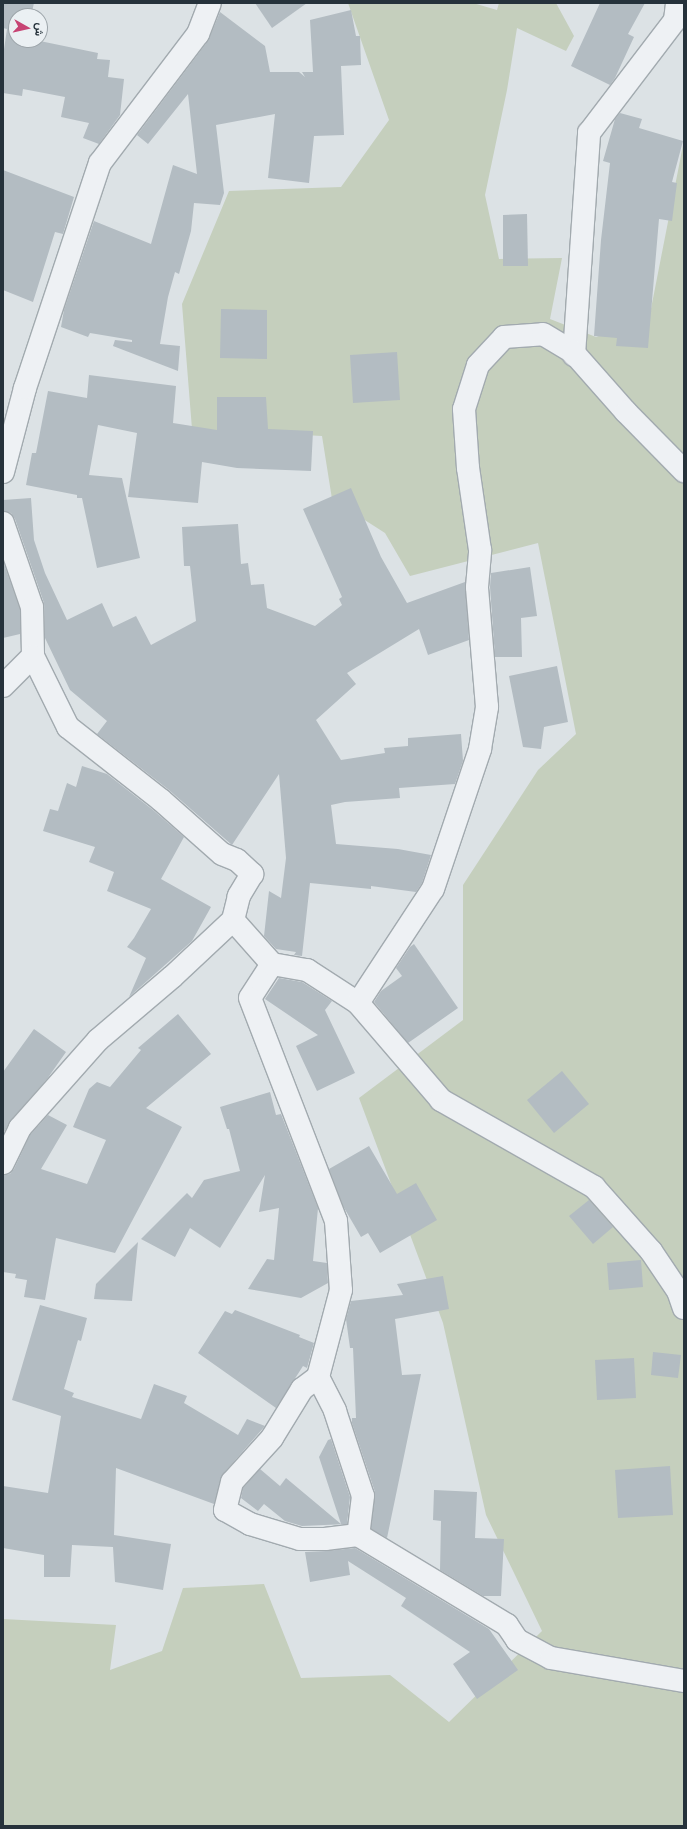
<!DOCTYPE html>
<meta charset="utf-8">
<style>
body{margin:0}
#map{position:relative;width:687px;height:1829px;overflow:hidden;background:#dce2e5;font-family:"Nunito Sans",Vazirmatn,sans-serif}
div>[style]{position:absolute}
.green>*{inset:0;background:#c5cfbd}
.building>*{inset:0;background:#b3bcc2}
.roads{filter:drop-shadow(1px 0 #a2aaaf) drop-shadow(-1px 0 #a2aaaf) drop-shadow(0 1px #a2aaaf) drop-shadow(0 -1px #a2aaaf)}
.street>*{height:22px;margin:-11px;padding:0 11px;transform-origin:11px;border-radius:11px;background:#eef1f4}
span{translate:-50% -50%;white-space:nowrap;text-align:center;line-height:1.15;-webkit-text-stroke:3px #ebf0f3;paint-order:stroke}
.frame{position:absolute;inset:0;border:4px solid #26323b;pointer-events:none}
.north{position:absolute;left:8px;top:8px;width:40px;height:40px;box-sizing:border-box;background:#ebf0f3;border:1px solid #9ca4a9;border-radius:50%;rotate:98deg;font-size:11px;font-weight:700;line-height:16px;text-align:center;color:#26323b}
.north::after{content:'';display:block;margin:auto;width:14px;height:18px;background:#c74474;clip-path:polygon(50% 0,100% 100%,50% 72%,0 100%)}
</style>
<div id="map">
<div class="green">
<div style="clip-path:polygon(348px 3px,473px 3px,497px 10px,499px 3px,556px 3px,574px 36px,566px 51px,517px 28px,507px 90px,485px 195px,499px 259px,562px 258px,550px 319px,596px 337px,649px 319px,684px 140px,684px 1826px,3px 1826px,3px 1619px,116px 1625px,110px 1670px,162px 1651px,183px 1588px,264px 1584px,301px 1678px,390px 1675px,449px 1722px,542px 1631px,486px 1515px,443px 1323px,359px 1098px,463px 1020px,463px 885px,538px 770px,576px 734px,538px 543px,410px 576px,385px 533px,332px 499px,322px 436px,192px 429px,182px 304px,229px 191px,341px 187px,389px 120px)"></div>
</div>
<div class="building">
<div style="clip-path:polygon(3px 3px,34px 3px,31px 16px,16px 16px,16px 40px,35px 40px,98px 53px,97px 59px,110px 60px,108px 77px,124px 79px,120px 115px,99px 144px,83px 138px,89px 123px,61px 117px,65px 97px,23px 89px,22px 96px,3px 93px,3px 56px,7px 29px,3px 28px)"></div>
<div style="clip-path:polygon(255px 3px,307px 3px,272px 28px)"></div>
<div style="clip-path:polygon(600px 3px,645px 3px,628px 34px,634px 37px,615px 78px,610px 85px,571px 66px)"></div>
<div style="clip-path:polygon(351px 10px,356px 36px,360px 36px,361px 65px,341px 66px,344px 135px,314px 136px,309px 183px,268px 178px,275px 114px,216px 125px,224px 193px,220px 205px,194px 203px,191px 231px,179px 274px,175px 272px,168px 297px,160px 344px,180px 346px,178px 371px,113px 346px,115px 340px,132px 342px,132px 340px,90px 333px,88px 337px,61px 327px,64px 310px,94px 221px,151px 244px,173px 165px,197px 174px,188px 94px,148px 144px,137px 135px,208px 41px,220px 12px,265px 46px,270px 72px,299px 72px,305px 77px,302px 72px,313px 72px,310px 20px)"></div>
<div style="clip-path:polygon(620px 113px,642px 119px,639px 128px,683px 141px,672px 182px,677px 183px,672px 221px,659px 219px,648px 348px,616px 346px,617px 338px,594px 336px,601px 240px,610px 163px,603px 161px,615px 119px)"></div>
<div style="clip-path:polygon(3px 170px,74px 197px,63px 234px,55px 232px,33px 302px,3px 290px)"></div>
<div style="clip-path:polygon(527px 214px,528px 266px,503px 266px,503px 215px)"></div>
<div style="clip-path:polygon(221px 309px,267px 310px,267px 359px,220px 358px)"></div>
<div style="clip-path:polygon(397px 352px,400px 400px,353px 403px,350px 355px)"></div>
<div style="clip-path:polygon(89px 375px,176px 386px,173px 423px,217px 430px,217px 397px,266px 397px,268px 429px,313px 431px,311px 471px,237px 468px,202px 462px,198px 503px,128px 497px,137px 433px,98px 425px,89px 475px,122px 478px,140px 558px,97px 568px,82px 498px,77px 498px,77px 495px,26px 485px,32px 453px,36px 453px,48px 391px,87px 398px)"></div>
<div style="clip-path:polygon(351px 488px,381px 557px,407px 603px,465px 582px,469px 640px,428px 655px,419px 629px,347px 673px,356px 684px,316px 720px,341px 760px,385px 753px,384px 748px,408px 746px,408px 738px,461px 734px,463px 761px,455px 784px,399px 788px,400px 798px,345px 802px,331px 805px,336px 844px,398px 849px,431px 855px,422px 883px,416px 892px,371px 886px,371px 889px,310px 883px,302px 956px,294px 955px,296px 952px,276px 949px,264px 936px,269px 891px,281px 898px,286px 858px,279px 774px,232px 845px,169px 790px,97px 734px,107px 721px,70px 690px,45px 638px,44px 603px,15px 519px,11px 513px,3px 511px,3px 500px,31px 498px,34px 540px,45px 573px,67px 620px,102px 603px,113px 627px,136px 616px,151px 645px,196px 621px,190px 566px,184px 566px,182px 527px,238px 524px,241px 564px,248px 563px,251px 585px,264px 584px,267px 608px,315px 626px,342px 605px,339px 599px,342px 597px,303px 509px)"></div>
<div style="clip-path:polygon(3px 561px,20px 609px,20px 634px,3px 638px)"></div>
<div style="clip-path:polygon(530px 567px,537px 616px,521px 618px,522px 657px,495px 657px,490px 587px,491px 573px)"></div>
<div style="clip-path:polygon(557px 666px,568px 722px,544px 727px,541px 749px,523px 747px,509px 676px)"></div>
<div style="clip-path:polygon(82px 766px,107px 774px,153px 810px,184px 837px,161px 879px,211px 907px,192px 941px,129px 997px,146px 958px,127px 947px,134px 938px,151px 909px,107px 891px,114px 872px,89px 862px,95px 847px,43px 831px,50px 809px,58px 811px,67px 783px,76px 787px)"></div>
<div style="clip-path:polygon(414px 944px,458px 1008px,408px 1043px,374px 1002px,381px 991px,402px 976px,396px 968px,410px 947px)"></div>
<div style="clip-path:polygon(279px 978px,302px 982px,332px 1001px,325px 1010px,355px 1073px,317px 1091px,296px 1046px,318px 1035px,265px 999px)"></div>
<div style="clip-path:polygon(178px 1014px,211px 1054px,146px 1108px,182px 1127px,115px 1253px,56px 1238px,45px 1300px,24px 1297px,27px 1280px,15px 1278px,16px 1274px,3px 1272px,3px 1175px,10px 1174px,14px 1169px,30px 1135px,48px 1115px,67px 1125px,41px 1169px,87px 1184px,106px 1140px,73px 1127px,89px 1089px,97px 1082px,110px 1087px,141px 1050px,138px 1048px)"></div>
<div style="clip-path:polygon(34px 1029px,66px 1052px,47px 1079px,11px 1120px,3px 1134px,3px 1072px)"></div>
<div style="clip-path:polygon(562px 1071px,589px 1104px,554px 1133px,527px 1100px)"></div>
<div style="clip-path:polygon(270px 1092px,276px 1115px,281px 1114px,318px 1208px,313px 1261px,327px 1263px,328px 1283px,301px 1298px,248px 1289px,267px 1259px,274px 1260px,279px 1208px,259px 1212px,265px 1175px,220px 1248px,190px 1228px,175px 1257px,141px 1239px,187px 1193px,192px 1198px,204px 1180px,240px 1171px,229px 1129px,227px 1129px,220px 1107px)"></div>
<div style="clip-path:polygon(369px 1146px,397px 1194px,416px 1183px,437px 1220px,380px 1253px,368px 1233px,361px 1237px,343px 1206px,329px 1169px)"></div>
<div style="clip-path:polygon(589px 1200px,613px 1227px,593px 1244px,569px 1216px)"></div>
<div style="clip-path:polygon(138px 1242px,132px 1301px,94px 1299px,96px 1284px)"></div>
<div style="clip-path:polygon(641px 1260px,643px 1287px,609px 1290px,607px 1263px)"></div>
<div style="clip-path:polygon(443px 1276px,449px 1309px,395px 1319px,402px 1375px,421px 1374px,387px 1538px,371px 1529px,375px 1492px,352px 1423px,352px 1418px,356px 1418px,353px 1348px,350px 1348px,346px 1319px,351px 1301px,403px 1295px,397px 1284px)"></div>
<div style="clip-path:polygon(40px 1305px,87px 1318px,81px 1341px,78px 1340px,64px 1389px,74px 1393px,72px 1397px,141px 1419px,154px 1384px,187px 1396px,184px 1403px,238px 1435px,247px 1419px,265px 1426px,223px 1474px,214px 1504px,116px 1468px,114px 1535px,171px 1544px,163px 1590px,115px 1582px,113px 1547px,72px 1545px,70px 1577px,44px 1577px,44px 1555px,3px 1548px,3px 1486px,48px 1493px,61px 1416px,12px 1400px)"></div>
<div style="clip-path:polygon(235px 1310px,300px 1335px,299px 1337px,314px 1343px,307px 1368px,303px 1366px,276px 1408px,198px 1353px,225px 1311px,232px 1314px)"></div>
<div style="clip-path:polygon(653px 1352px,681px 1355px,678px 1378px,651px 1375px)"></div>
<div style="clip-path:polygon(634px 1358px,636px 1398px,597px 1400px,595px 1360px)"></div>
<div style="clip-path:polygon(331px 1439px,350px 1497px,347px 1524px,302px 1526px,285px 1521px,264px 1504px,258px 1511px,241px 1498px,243px 1488px,260px 1469px,280px 1486px,286px 1478px,341px 1524px,319px 1457px,328px 1440px)"></div>
<div style="clip-path:polygon(670px 1466px,673px 1515px,618px 1518px,615px 1470px)"></div>
<div style="clip-path:polygon(434px 1490px,477px 1492px,475px 1538px,504px 1539px,501px 1596px,483px 1596px,440px 1570px,441px 1521px,433px 1520px)"></div>
<div style="clip-path:polygon(355px 1548px,489px 1629px,518px 1670px,477px 1699px,453px 1664px,470px 1652px,401px 1606px,406px 1598px,348px 1561px,350px 1575px,310px 1582px,305px 1552px,326px 1551px)"></div>
</div>
<div class="roads">
<div class="street">
<div style="left:574px;top:355px;width:223px;rotate:-86.1deg"></div>
<div style="left:589px;top:133px;width:142px;rotate:-52.7deg"></div>
<div style="left:675px;top:20px;width:17px;rotate:-83deg"></div>
<div style="left:3px;top:472px;width:87px;rotate:-75.3deg"></div>
<div style="left:25px;top:388px;width:237px;rotate:-71.6deg"></div>
<div style="left:100px;top:163px;width:162px;rotate:-52.8deg"></div>
<div style="left:198px;top:34px;width:33px;rotate:-69deg"></div>
<div style="left:3px;top:523px;width:89px;rotate:71deg"></div>
<div style="left:32px;top:607px;width:49px;rotate:88.8deg"></div>
<div style="left:33px;top:656px;width:79px;rotate:63.8deg"></div>
<div style="left:68px;top:727px;width:118px;rotate:38.1deg"></div>
<div style="left:161px;top:800px;width:81px;rotate:41.5deg"></div>
<div style="left:222px;top:854px;width:16px;rotate:22deg"></div>
<div style="left:237px;top:860px;width:21px;rotate:43deg"></div>
<div style="left:252px;top:874px;width:26px;rotate:121deg"></div>
<div style="left:239px;top:896px;width:25px;rotate:104deg"></div>
<div style="left:233px;top:920px;width:83px;rotate:136.9deg"></div>
<div style="left:172px;top:977px;width:97px;rotate:139.6deg"></div>
<div style="left:98px;top:1040px;width:118px;rotate:131.6deg"></div>
<div style="left:20px;top:1128px;width:39px;rotate:116deg"></div>
<div style="left:3px;top:686px;width:42px;rotate:-45deg"></div>
<div style="left:233px;top:920px;width:59px;rotate:48.4deg"></div>
<div style="left:272px;top:964px;width:40px;rotate:122.9deg"></div>
<div style="left:250px;top:998px;width:239px;rotate:68.9deg"></div>
<div style="left:336px;top:1221px;width:69px;rotate:85.9deg"></div>
<div style="left:341px;top:1290px;width:90px;rotate:104.8deg"></div>
<div style="left:318px;top:1377px;width:20px;rotate:143deg"></div>
<div style="left:302px;top:1389px;width:57px;rotate:121.5deg"></div>
<div style="left:272px;top:1438px;width:59px;rotate:132.3deg"></div>
<div style="left:232px;top:1482px;width:29px;rotate:104deg"></div>
<div style="left:225px;top:1510px;width:29px;rotate:29deg"></div>
<div style="left:250px;top:1524px;width:52px;rotate:16.7deg"></div>
<div style="left:300px;top:1539px;width:25px"></div>
<div style="left:325px;top:1539px;width:33px;rotate:-7deg"></div>
<div style="left:358px;top:1535px;width:174px;rotate:31.1deg"></div>
<div style="left:507px;top:1625px;width:18px;rotate:56deg"></div>
<div style="left:517px;top:1640px;width:38px;rotate:28deg"></div>
<div style="left:551px;top:1658px;width:135px;rotate:9.8deg"></div>
<div style="left:272px;top:964px;width:36px;rotate:10deg"></div>
<div style="left:307px;top:970px;width:61px;rotate:32.9deg"></div>
<div style="left:358px;top:1003px;width:128px;rotate:49.4deg"></div>
<div style="left:441px;top:1100px;width:176px;rotate:29.6deg"></div>
<div style="left:594px;top:1187px;width:86px;rotate:48.3deg"></div>
<div style="left:651px;top:1251px;width:48px;rotate:56deg"></div>
<div style="left:678px;top:1291px;width:18px;rotate:71deg"></div>
<div style="left:358px;top:1003px;width:136px;rotate:-56.7deg"></div>
<div style="left:433px;top:889px;width:148px;rotate:-71.4deg"></div>
<div style="left:480px;top:749px;width:43px;rotate:-80.5deg"></div>
<div style="left:487px;top:707px;width:120px;rotate:-94.8deg"></div>
<div style="left:477px;top:587px;width:37px;rotate:-85deg"></div>
<div style="left:480px;top:550px;width:83px;rotate:-98.3deg"></div>
<div style="left:468px;top:468px;width:59px;rotate:-93.9deg"></div>
<div style="left:464px;top:409px;width:46px;rotate:-72.3deg"></div>
<div style="left:478px;top:365px;width:38px;rotate:-47deg"></div>
<div style="left:504px;top:337px;width:39px;rotate:-4deg"></div>
<div style="left:543px;top:334px;width:35px;rotate:31deg"></div>
<div style="left:573px;top:352px;width:80px;rotate:48.5deg"></div>
<div style="left:626px;top:412px;width:83px;rotate:45.5deg"></div>
<div style="left:318px;top:1377px;width:38px;rotate:63deg"></div>
<div style="left:335px;top:1411px;width:89px;rotate:71.8deg"></div>
<div style="left:363px;top:1496px;width:39px;rotate:97deg"></div>
</div>
</div>
<div class="frame"></div>
<div class="north">ش</div>
</div>
